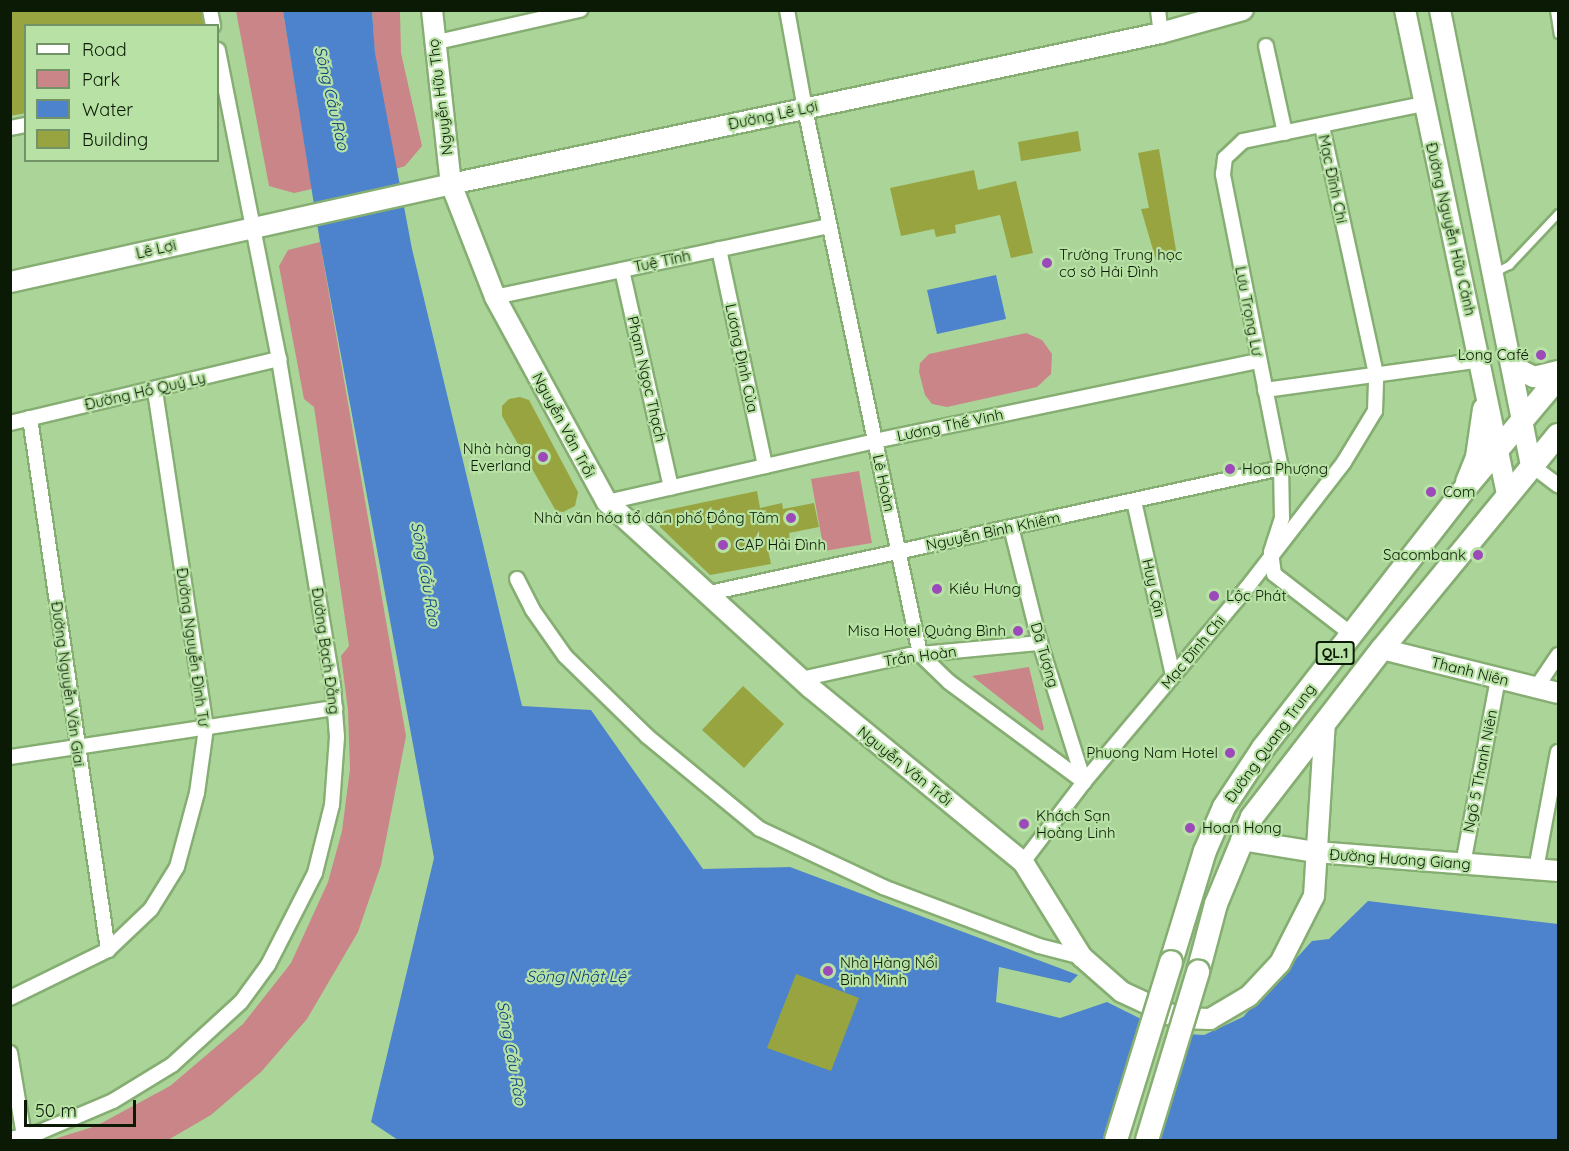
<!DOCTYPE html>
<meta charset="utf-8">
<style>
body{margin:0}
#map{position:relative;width:1569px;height:1151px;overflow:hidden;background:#abd598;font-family:Quicksand,sans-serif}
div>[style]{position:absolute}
.green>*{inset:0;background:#ca8589}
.water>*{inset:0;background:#4c83cc}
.pier>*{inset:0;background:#abd598}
.building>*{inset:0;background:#97a43f}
.roads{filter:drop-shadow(2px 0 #86ae73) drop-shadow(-2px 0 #86ae73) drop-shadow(0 2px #86ae73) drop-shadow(0 -2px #86ae73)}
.lane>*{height:7px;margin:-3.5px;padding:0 3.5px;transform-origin:3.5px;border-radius:3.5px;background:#fff}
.street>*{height:14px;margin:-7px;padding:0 7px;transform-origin:7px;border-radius:7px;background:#fff}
.secondary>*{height:20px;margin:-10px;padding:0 10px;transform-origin:10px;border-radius:10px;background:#fff}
.primary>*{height:22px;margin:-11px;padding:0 11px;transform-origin:11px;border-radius:11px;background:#fff}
.bridges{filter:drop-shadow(2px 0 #86ae73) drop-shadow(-2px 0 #86ae73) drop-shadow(0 2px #86ae73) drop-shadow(0 -2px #86ae73)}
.primary-bridge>*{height:22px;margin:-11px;padding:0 11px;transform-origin:11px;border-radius:11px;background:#fff}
.dots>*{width:16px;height:16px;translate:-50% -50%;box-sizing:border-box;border:3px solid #b8e2a5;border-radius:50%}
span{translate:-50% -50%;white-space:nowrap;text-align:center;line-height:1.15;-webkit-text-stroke:4.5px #b8e2a5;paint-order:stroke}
.shield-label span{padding:2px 4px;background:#b8e2a5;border:2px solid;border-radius:4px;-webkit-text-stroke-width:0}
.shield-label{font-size:14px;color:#0b1a04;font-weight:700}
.street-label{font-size:15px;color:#0b1a04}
.poi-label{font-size:15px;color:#0b1a04}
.left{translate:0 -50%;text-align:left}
.right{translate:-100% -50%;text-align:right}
.water-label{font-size:16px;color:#043f82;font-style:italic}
.frame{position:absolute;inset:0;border:12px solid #0b1a04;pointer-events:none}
.legend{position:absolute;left:24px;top:24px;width:195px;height:138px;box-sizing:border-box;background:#b8e2a5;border:2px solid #739265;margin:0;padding:8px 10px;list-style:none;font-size:18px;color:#0b1a04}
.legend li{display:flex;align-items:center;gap:12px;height:30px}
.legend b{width:30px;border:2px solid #739265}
.scale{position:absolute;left:24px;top:1100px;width:112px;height:27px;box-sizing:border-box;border:3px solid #0b1a04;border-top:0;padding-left:8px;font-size:18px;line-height:21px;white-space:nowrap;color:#0b1a04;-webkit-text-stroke:4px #b8e2a5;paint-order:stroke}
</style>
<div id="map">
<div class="green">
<div style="clip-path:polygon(236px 11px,283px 11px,312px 189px,294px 193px,269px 186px)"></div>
<div style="clip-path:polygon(372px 11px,400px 11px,401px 53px,422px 146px,405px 166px,396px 169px,375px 57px)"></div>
<div style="clip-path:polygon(320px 242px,406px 736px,381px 865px,358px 932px,307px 1019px,261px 1072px,211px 1115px,168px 1140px,51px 1140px,96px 1126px,170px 1086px,243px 1024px,291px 963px,328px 882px,342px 831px,350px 769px,348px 710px,341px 656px,349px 646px,314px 407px,304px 399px,279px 266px,288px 250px)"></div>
<div style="clip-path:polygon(1026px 333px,1042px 340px,1052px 354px,1051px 374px,1037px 387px,947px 407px,932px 404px,925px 395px,919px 372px,920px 363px,929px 354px)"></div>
<div style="clip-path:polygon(859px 471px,872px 543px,824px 551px,811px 479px)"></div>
<div style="clip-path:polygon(1029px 667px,1044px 729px,1042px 731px,972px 676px)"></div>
</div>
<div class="water">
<div style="clip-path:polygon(283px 11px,372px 11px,375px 53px,412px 249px,522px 706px,591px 710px,703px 869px,790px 867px,1078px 975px,1070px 983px,999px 967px,996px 1002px,1060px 1018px,1107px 1002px,1169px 1033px,1204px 1035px,1243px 1017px,1312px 941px,1329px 939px,1368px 901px,1558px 924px,1558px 1140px,398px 1140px,371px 1122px,434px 858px,320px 242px)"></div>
<div style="clip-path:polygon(996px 275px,1006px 319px,937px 334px,927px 290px)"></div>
</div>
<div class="pier">
<div style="clip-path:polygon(1147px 1018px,1170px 1030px,1156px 1140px,1108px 1140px)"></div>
</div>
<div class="building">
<div style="clip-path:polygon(10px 10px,201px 10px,204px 26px,26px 26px,26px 113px,10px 116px)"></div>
<div style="clip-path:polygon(1078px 131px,1081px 151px,1021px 161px,1018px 142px)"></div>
<div style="clip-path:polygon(1159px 149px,1177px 256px,1156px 260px,1141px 209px,1149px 208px,1138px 153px)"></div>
<div style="clip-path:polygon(974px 170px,978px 190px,1016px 181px,1033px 253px,1011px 258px,1000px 215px,955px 225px,956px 233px,936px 237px,934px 229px,901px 236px,890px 188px)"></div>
<div style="clip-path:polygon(520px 397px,529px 400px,578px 492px,575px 506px,563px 512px,556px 511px,502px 416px,502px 406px,509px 399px)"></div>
<div style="clip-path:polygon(757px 491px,760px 508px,782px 503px,783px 509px,814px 503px,819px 527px,789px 533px,790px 541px,767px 545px,771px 564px,710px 575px,660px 527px,661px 512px,667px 510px)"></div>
<div style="clip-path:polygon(743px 686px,784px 724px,744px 768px,702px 730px)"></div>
<div style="clip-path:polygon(796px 974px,859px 998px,831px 1071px,767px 1048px)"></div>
</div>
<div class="roads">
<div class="lane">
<div style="left:1554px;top:10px;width:24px;rotate:81deg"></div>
<div style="left:1495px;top:272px;width:16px;rotate:-27deg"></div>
<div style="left:1509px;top:265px;width:71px;rotate:-46.7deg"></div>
</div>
<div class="street">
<div style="left:210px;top:10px;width:16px;rotate:79deg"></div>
<div style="left:787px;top:10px;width:101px;rotate:79.7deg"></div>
<div style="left:805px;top:109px;width:557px;rotate:78.08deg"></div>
<div style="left:920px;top:654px;width:40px;rotate:44deg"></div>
<div style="left:949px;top:682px;width:168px;rotate:36.5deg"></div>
<div style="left:1158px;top:10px;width:23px;rotate:83deg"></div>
<div style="left:433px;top:43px;width:151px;rotate:-12.7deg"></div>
<div style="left:1266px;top:46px;width:89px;rotate:77.7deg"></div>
<div style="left:10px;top:128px;width:16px;rotate:-11deg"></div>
<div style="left:719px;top:249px;width:222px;rotate:78deg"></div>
<div style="left:622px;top:270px;width:223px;rotate:77.3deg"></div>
<div style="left:495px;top:297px;width:341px;rotate:-12deg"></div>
<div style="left:1265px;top:390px;width:217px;rotate:-7.9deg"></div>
<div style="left:30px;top:418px;width:538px;rotate:81.66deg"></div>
<div style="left:10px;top:423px;width:277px;rotate:-13.4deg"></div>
<div style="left:1531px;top:465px;width:34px;rotate:37deg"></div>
<div style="left:1134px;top:501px;width:178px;rotate:77.4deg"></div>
<div style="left:607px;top:502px;width:275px;rotate:-12.8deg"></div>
<div style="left:875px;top:441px;width:392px;rotate:-11.8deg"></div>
<div style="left:1011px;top:527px;width:120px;rotate:76deg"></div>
<div style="left:1040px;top:643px;width:146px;rotate:72.4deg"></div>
<div style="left:517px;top:579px;width:34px;rotate:63deg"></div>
<div style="left:532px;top:609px;width:57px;rotate:54.9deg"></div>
<div style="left:565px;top:656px;width:115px;rotate:44.3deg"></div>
<div style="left:647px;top:736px;width:146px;rotate:39.5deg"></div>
<div style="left:760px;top:829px;width:136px;rotate:25.2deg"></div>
<div style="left:883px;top:887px;width:167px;rotate:20.7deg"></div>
<div style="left:1039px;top:946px;width:44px;rotate:14.3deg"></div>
<div style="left:705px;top:594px;width:590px;rotate:-12.34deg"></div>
<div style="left:1350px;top:633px;width:96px;rotate:-142.2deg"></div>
<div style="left:1274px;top:574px;width:22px;rotate:-98deg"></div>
<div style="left:1271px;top:552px;width:36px;rotate:-72deg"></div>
<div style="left:1282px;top:518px;width:50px;rotate:-91.1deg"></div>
<div style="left:1281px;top:468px;width:300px;rotate:-101.2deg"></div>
<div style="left:1223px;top:174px;width:16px;rotate:-83deg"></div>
<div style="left:1225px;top:158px;width:25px;rotate:-43deg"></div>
<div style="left:1243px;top:141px;width:184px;rotate:-11.6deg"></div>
<div style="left:801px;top:679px;width:112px;rotate:-12.4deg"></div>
<div style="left:910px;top:655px;width:131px;rotate:-5.3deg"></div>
<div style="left:1536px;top:688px;width:40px;rotate:-56deg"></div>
<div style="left:10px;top:757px;width:329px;rotate:-8.6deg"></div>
<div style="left:1023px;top:862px;width:101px;rotate:-52.7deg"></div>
<div style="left:1084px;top:782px;width:252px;rotate:-50deg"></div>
<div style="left:1246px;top:589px;width:160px;rotate:-52.3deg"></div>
<div style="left:1344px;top:462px;width:60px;rotate:-58.7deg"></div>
<div style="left:1375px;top:411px;width:37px;rotate:-88deg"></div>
<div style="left:1376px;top:374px;width:254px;rotate:-102.3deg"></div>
<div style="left:1463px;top:864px;width:189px;rotate:-79.3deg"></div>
<div style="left:1536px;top:869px;width:119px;rotate:-79.4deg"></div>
<div style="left:10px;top:998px;width:109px;rotate:-26.1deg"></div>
<div style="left:108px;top:950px;width:59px;rotate:-43.6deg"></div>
<div style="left:151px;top:909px;width:49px;rotate:-58.2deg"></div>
<div style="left:177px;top:867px;width:77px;rotate:-74.9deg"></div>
<div style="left:197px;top:793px;width:66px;rotate:-82.1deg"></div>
<div style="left:206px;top:728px;width:343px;rotate:-98.6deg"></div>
<div style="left:10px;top:1053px;width:84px;rotate:80.4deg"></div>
<div style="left:10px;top:1139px;width:31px;rotate:-13deg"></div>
<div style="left:40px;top:1132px;width:79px;rotate:-23deg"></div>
<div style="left:113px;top:1101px;width:69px;rotate:-31.4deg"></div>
<div style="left:172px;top:1065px;width:93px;rotate:-42.4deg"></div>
<div style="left:241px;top:1002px;width:46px;rotate:-53.9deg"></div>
<div style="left:268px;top:965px;width:103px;rotate:-62.9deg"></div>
<div style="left:315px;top:873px;width:70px;rotate:-76deg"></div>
<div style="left:332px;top:805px;width:68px;rotate:-85.8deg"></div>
<div style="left:337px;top:737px;width:51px;rotate:-94.5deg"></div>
<div style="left:333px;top:686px;width:331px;rotate:-99.4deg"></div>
<div style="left:279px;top:359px;width:315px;rotate:-101.2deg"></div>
</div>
<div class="secondary">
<div style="left:432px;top:10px;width:175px;rotate:83.8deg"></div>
<div style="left:451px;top:184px;width:121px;rotate:68.7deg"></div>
<div style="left:495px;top:297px;width:234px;rotate:61.4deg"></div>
<div style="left:607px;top:502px;width:276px;rotate:42.4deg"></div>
<div style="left:811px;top:688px;width:274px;rotate:39.4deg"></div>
<div style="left:1023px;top:862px;width:112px;rotate:58.2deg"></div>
<div style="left:1082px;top:957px;width:53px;rotate:41.2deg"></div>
<div style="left:1122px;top:992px;width:62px;rotate:24.9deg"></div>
<div style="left:1178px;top:1018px;width:32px;rotate:2deg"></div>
<div style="left:1210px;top:1019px;width:45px;rotate:-30.5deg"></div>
<div style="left:1249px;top:996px;width:45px;rotate:-46.8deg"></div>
<div style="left:1280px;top:963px;width:75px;rotate:-63.1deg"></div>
<div style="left:1314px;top:896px;width:175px;rotate:-86.4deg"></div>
<div style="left:1405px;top:10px;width:494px;rotate:78.1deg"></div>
<div style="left:1440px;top:10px;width:464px;rotate:78.7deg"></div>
<div style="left:10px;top:282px;width:452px;rotate:-12.5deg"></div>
<div style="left:451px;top:184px;width:726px;rotate:-12.01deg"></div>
<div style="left:1161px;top:33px;width:85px;rotate:-15.7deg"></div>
<div style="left:1509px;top:356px;width:18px;rotate:52deg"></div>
<div style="left:1520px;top:370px;width:16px;rotate:27deg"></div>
<div style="left:1534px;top:377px;width:25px;rotate:-14deg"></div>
<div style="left:1466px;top:482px;width:27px;rotate:-68deg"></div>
<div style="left:1476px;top:457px;width:49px;rotate:-81.7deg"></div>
<div style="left:1382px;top:649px;width:181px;rotate:14deg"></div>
<div style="left:1241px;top:840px;width:76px;rotate:9.1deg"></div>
<div style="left:1316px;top:852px;width:243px;rotate:4.5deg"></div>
</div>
<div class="primary">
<div style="left:1171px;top:962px;width:116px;rotate:-73deg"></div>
<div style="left:1205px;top:851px;width:48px;rotate:-66.6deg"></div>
<div style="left:1224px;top:807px;width:71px;rotate:-56.5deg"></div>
<div style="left:1263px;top:748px;width:324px;rotate:-52.1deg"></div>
<div style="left:1462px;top:492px;width:149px;rotate:-49.9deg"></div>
<div style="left:1198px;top:972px;width:70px;rotate:-75.2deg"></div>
<div style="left:1216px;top:904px;width:94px;rotate:-67.5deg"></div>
<div style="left:1252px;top:817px;width:212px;rotate:-52.3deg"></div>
<div style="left:1382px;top:649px;width:277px;rotate:-50.6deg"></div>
</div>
</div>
<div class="bridges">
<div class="primary-bridge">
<div style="left:1116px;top:1140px;width:186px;rotate:-72.8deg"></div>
<div style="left:1147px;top:1140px;width:176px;rotate:-73.1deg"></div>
</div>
</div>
<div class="dots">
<div style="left:1047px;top:263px;background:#9c4ab9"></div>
<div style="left:1541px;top:355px;background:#9c4ab9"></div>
<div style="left:543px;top:457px;background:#9c4ab9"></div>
<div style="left:1230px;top:469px;background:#9c4ab9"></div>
<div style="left:1431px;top:492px;background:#9c4ab9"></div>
<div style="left:791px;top:518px;background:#9c4ab9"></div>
<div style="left:723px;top:545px;background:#9c4ab9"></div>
<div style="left:1478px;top:555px;background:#9c4ab9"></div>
<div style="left:937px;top:589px;background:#9c4ab9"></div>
<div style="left:1214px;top:596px;background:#9c4ab9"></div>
<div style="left:1018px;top:631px;background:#9c4ab9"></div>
<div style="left:1230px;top:753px;background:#9c4ab9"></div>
<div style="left:1024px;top:824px;background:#9c4ab9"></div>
<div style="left:1190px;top:828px;background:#9c4ab9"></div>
<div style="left:828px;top:971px;background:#9c4ab9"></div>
</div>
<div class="shield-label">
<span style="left:1335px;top:653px">QL.1</span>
</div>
<div class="street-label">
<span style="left:440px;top:97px;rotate:-97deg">Nguyễn Hữu Thọ</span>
<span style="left:773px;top:115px;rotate:-12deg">Đường Lê Lợi</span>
<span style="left:1333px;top:179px;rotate:78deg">Mạc Đĩnh Chi</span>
<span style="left:1451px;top:229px;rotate:77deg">Đường Nguyễn Hữu Cảnh</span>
<span style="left:156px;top:249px;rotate:-13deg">Lê Lợi</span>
<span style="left:662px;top:261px;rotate:-12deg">Tuệ Tĩnh</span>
<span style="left:1249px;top:311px;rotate:79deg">Lưu Trọng Lư</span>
<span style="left:742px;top:358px;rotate:78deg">Lương Định Của</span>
<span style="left:647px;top:379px;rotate:77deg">Phạm Ngọc Thạch</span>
<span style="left:145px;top:391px;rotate:-13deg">Đường Hồ Quý Ly</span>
<span style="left:564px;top:425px;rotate:62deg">Nguyễn Văn Trỗi</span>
<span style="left:950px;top:425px;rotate:-12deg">Lương Thế Vinh</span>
<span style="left:884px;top:483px;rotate:78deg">Lê Hoàn</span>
<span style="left:993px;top:531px;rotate:-12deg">Nguyễn Bỉnh Khiêm</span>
<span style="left:1154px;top:588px;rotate:77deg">Huy Cận</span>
<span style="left:193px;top:647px;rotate:82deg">Đường Nguyễn Đình Tư</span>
<span style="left:326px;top:651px;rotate:82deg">Đường Bạch Đằng</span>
<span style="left:1193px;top:652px;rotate:-50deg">Mạc Đĩnh Chi</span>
<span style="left:1045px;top:655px;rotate:74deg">Dã Tượng</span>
<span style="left:920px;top:656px;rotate:-8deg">Trần Hoàn</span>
<span style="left:1470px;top:671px;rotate:14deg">Thanh Niên</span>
<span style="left:68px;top:684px;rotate:82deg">Đường Nguyễn Văn Giai</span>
<span style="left:1270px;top:743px;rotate:-54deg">Đường Quang Trung</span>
<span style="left:905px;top:766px;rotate:39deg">Nguyễn Văn Trỗi</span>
<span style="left:1480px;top:771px;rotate:-79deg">Ngõ 5 Thanh Niên</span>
<span style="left:1400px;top:859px;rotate:4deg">Đường Hương Giang</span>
</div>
<div class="poi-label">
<span class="left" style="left:1059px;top:263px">Trường Trung học<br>cơ sở Hải Đình</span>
<span class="right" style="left:1529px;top:355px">Long Café</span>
<span class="right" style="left:531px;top:457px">Nhà hàng<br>Everland</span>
<span class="left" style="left:1242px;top:469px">Hoa Phượng</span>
<span class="left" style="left:1443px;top:492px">Com</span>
<span class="right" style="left:779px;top:518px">Nhà văn hóa tổ dân phố Đồng Tâm</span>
<span class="left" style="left:735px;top:545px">CAP Hải Đình</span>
<span class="right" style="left:1466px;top:555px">Sacombank</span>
<span class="left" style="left:949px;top:589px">Kiều Hưng</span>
<span class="left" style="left:1226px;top:596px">Lộc Phát</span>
<span class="right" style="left:1006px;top:631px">Misa Hotel Quảng Bình</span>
<span class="right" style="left:1218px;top:753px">Phuong Nam Hotel</span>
<span class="left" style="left:1036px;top:824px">Khách Sạn<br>Hoàng Linh</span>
<span class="left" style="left:1202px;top:828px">Hoan Hong</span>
<span class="left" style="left:840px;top:971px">Nhà Hàng Nổi<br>Binh Minh</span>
</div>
<div class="water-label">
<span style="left:332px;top:98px;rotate:77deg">Sông Cầu Rào</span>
<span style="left:426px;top:574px;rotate:80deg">Sông Cầu Rào</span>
<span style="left:576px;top:976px">Sông Nhật Lệ</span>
<span style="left:512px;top:1053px;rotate:80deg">Sông Cầu Rào</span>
</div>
<div class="frame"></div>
<ul class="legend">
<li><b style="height:8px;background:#fff"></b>Road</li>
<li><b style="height:16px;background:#ca8589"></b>Park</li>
<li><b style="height:16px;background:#4c83cc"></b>Water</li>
<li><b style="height:16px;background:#97a43f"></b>Building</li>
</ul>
<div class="scale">50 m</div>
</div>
